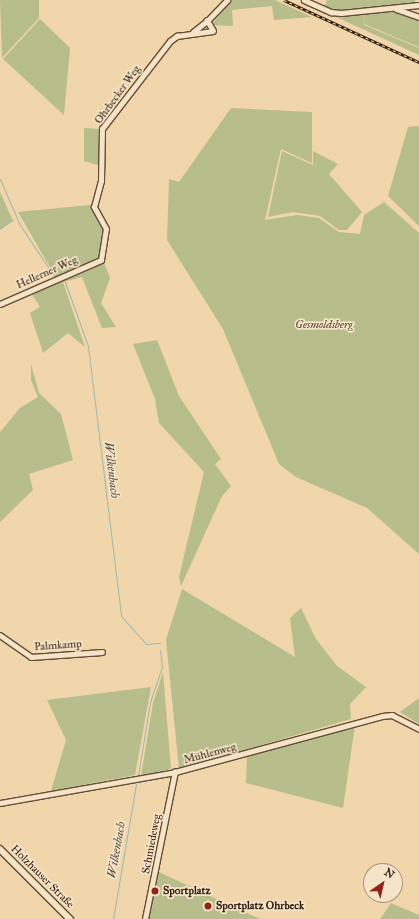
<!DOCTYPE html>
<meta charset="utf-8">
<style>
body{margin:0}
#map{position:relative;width:419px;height:919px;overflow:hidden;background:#f0d6aa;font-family:"IM FELL Great Primer",serif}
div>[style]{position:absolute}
.green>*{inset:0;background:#b7be8b}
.stream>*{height:1px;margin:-0.5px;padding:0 0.5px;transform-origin:0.5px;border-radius:0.5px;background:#9bb8ae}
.roads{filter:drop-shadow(1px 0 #644e37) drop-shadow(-1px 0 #644e37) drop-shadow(0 1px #644e37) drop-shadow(0 -1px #644e37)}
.minor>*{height:4.5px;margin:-2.25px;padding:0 2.25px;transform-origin:2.25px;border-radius:2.25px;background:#f5e4c8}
.tertiary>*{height:5.5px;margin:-2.75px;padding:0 2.75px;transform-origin:2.75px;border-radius:2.75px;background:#f5e4c8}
.rail>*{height:2.5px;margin-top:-1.25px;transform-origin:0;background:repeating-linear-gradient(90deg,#f5e4c8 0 3px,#352011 0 6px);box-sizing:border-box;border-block:1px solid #352011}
.dots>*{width:11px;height:11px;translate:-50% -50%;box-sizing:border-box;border:2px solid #f5e4c8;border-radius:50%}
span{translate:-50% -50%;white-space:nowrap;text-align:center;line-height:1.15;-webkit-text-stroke:3.5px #f5e4c8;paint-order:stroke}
.street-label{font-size:11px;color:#352011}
.park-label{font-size:11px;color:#564830;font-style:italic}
.poi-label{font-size:11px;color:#352011;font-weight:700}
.left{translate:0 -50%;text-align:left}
.water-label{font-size:12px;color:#544e40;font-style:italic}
.north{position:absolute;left:363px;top:863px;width:40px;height:40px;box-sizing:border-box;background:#f5e4c8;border:1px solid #a8967f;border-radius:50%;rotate:34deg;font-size:11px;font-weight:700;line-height:16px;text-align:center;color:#352011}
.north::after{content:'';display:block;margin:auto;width:14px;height:18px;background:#8f2418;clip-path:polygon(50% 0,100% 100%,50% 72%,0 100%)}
</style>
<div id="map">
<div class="green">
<div style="clip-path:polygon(0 0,39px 0,39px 18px,2px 58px)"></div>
<div style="clip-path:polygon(232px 0,275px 0,312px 17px,274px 20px,272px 6px,232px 10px,233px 26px,211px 25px)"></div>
<div style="clip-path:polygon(327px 0,415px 0,415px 3px,344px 11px,324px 8px)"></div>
<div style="clip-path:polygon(396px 11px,419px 20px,419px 47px,364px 24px,365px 13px)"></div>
<div style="clip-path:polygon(364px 14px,364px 25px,419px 48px,419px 55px,334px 16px)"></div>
<div style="clip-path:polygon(40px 19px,70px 48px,64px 115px,3px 59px)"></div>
<div style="clip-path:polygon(231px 108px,312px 112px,312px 163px,281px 149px,265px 220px,297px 215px,319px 218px,339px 232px,360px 234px,364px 215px,384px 202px,419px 233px,419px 554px,367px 508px,296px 477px,279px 464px,223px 329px,167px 240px,169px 179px,179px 182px)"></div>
<div style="clip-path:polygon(419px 126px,419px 226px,388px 196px,408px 127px)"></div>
<div style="clip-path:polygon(84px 128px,99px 129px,98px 165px,84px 161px)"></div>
<div style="clip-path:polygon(282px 151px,313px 165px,313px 151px,338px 164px,329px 174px,362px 212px,347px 230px,339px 230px,320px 216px,293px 212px,268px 217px)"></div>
<div style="clip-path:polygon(0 192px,13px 221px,0 230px)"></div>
<div style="clip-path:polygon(90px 205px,102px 225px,101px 255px,110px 278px,101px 303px,116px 327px,102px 328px,82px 277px,63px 282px,85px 347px,68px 333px,43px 353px,30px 313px,40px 307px,31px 293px,59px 283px,18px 212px)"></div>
<div style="clip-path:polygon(157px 340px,179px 396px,221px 459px,215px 464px,231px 486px,222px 496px,181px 586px,179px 577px,204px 472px,159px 423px,155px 399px,133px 344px)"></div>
<div style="clip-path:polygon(31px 364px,39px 393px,61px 414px,73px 460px,29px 474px,33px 490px,0 522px,0 432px,20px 408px,38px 397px,31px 380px)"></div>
<div style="clip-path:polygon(182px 589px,295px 657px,290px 618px,301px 608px,316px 639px,337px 666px,366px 687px,350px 704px,351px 719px,179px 769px,166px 640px)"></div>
<div style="clip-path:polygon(163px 672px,171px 769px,141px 776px,153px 703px)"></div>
<div style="clip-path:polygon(151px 687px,135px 775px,51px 791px,66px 740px,47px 700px)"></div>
<div style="clip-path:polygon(419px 698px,419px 724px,400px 712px)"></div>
<div style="clip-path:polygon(355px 725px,343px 808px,246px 783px,247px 756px)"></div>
<div style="clip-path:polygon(159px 872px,260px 919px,148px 919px)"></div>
<div style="clip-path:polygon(391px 903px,419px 915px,419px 919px,380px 919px)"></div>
</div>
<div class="stream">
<div style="left:0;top:179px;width:50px;rotate:66.5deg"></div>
<div style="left:20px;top:225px;width:61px;rotate:56.3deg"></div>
<div style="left:54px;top:276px;width:8px;rotate:-14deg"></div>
<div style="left:0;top:228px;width:16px;rotate:-35deg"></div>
<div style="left:64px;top:279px;width:71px;rotate:70.3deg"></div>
<div style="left:88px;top:346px;width:272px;rotate:83deg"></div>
<div style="left:121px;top:616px;width:38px;rotate:48deg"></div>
<div style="left:146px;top:644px;width:14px;rotate:-4deg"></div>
<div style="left:138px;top:776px;width:75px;rotate:-80.8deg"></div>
<div style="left:150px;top:702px;width:36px;rotate:-71deg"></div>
<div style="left:162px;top:668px;width:18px;rotate:-96deg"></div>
<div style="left:113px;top:919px;width:137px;rotate:-80.3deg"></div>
</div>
<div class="roads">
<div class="minor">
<div style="left:304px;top:0;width:30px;rotate:24deg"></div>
<div style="left:331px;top:12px;width:10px;rotate:6deg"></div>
<div style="left:341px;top:13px;width:78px;rotate:-5.9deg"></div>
<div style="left:396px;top:9px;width:24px;rotate:19deg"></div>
<div style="left:213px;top:31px;width:12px;rotate:-121deg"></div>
<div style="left:207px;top:21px;width:29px;rotate:-46deg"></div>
<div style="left:193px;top:32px;width:18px;rotate:-38deg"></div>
<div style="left:0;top:304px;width:110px;rotate:-23.5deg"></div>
<div style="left:101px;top:260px;width:31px;rotate:-81deg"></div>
<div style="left:106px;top:229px;width:25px;rotate:-119deg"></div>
<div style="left:94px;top:207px;width:27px;rotate:-75deg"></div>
<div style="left:101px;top:181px;width:52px;rotate:-88.9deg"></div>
<div style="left:102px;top:129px;width:111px;rotate:-52.3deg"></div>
<div style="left:170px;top:41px;width:9px;rotate:-36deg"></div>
<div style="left:177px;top:36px;width:36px;rotate:-8deg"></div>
<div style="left:0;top:635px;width:38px;rotate:35deg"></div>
<div style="left:31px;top:657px;width:71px;rotate:-4deg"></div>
<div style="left:0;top:803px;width:178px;rotate:-10deg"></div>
<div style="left:175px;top:772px;width:214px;rotate:-15.1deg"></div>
<div style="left:382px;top:716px;width:10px;rotate:-6deg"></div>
<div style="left:392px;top:715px;width:30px;rotate:27deg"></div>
<div style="left:145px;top:919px;width:150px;rotate:-78.5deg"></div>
</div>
<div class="tertiary">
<div style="left:0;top:849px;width:99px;rotate:45deg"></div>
</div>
</div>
<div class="rail">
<div style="left:284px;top:0;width:149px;rotate:24.7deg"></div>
</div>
<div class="dots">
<div style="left:155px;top:891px;background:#8f2418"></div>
<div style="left:208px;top:906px;background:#8f2418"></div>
</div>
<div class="street-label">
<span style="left:118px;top:95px;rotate:-54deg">Ohrbecker Weg</span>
<span style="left:47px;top:273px;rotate:-24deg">Hellerner Weg</span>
<span style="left:58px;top:646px;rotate:-4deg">Palmkamp</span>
<span style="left:210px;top:754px;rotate:-15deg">Mühlenweg</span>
<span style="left:152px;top:844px;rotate:-79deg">Schmiedeweg</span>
<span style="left:42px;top:877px;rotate:45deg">Holzhauser Straße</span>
</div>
<div class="park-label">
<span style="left:324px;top:325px">Gesmoldsberg</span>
</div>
<div class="poi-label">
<span class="left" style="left:163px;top:891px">Sportplatz</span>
<span class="left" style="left:216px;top:906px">Sportplatz Ohrbeck</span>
</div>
<div class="water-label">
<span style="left:111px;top:470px;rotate:83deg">Wilkenbach</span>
<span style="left:117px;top:850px;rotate:-80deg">Wilkenbach</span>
</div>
<div class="north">N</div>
</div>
